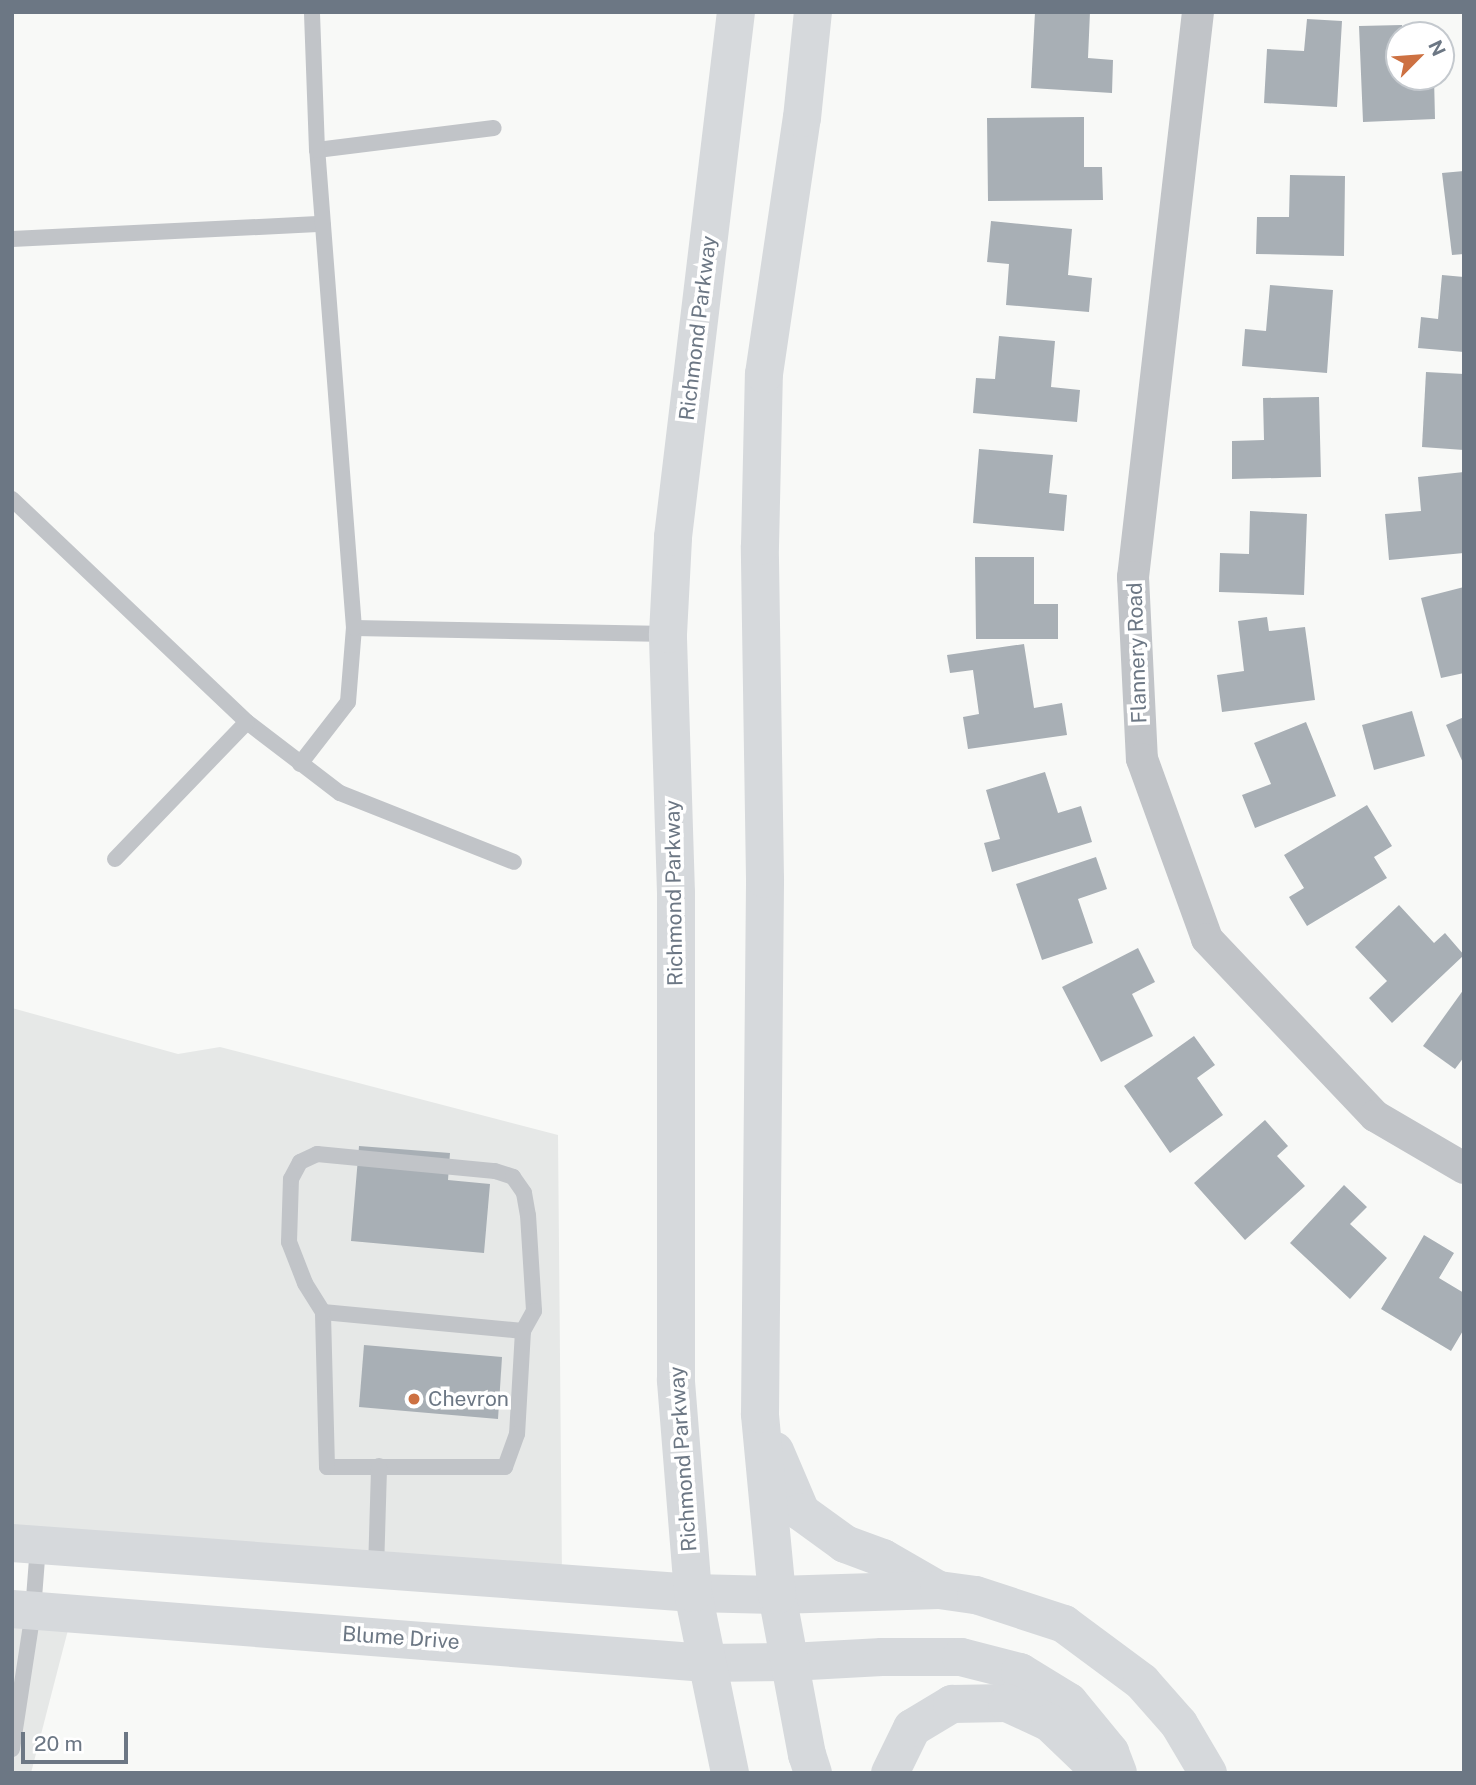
<!DOCTYPE html>
<style>
body{margin:0}
#map{position:relative;width:1476px;height:1785px;overflow:hidden;background:#f8f9f7;font-family:"Public Sans",sans-serif}
div>[style]{position:absolute}
.built>*{inset:0;background:#e6e8e7}
.building>*{inset:0;background:#a8afb5}
.lane>*{height:16px;margin:-8px;padding:0 8px;transform-origin:8px;border-radius:8px;background:#c1c4c8}
.street>*{height:32px;margin:-16px;padding:0 16px;transform-origin:16px;border-radius:16px;background:#c1c4c8}
.secondary>*{height:38px;margin:-19px;padding:0 19px;transform-origin:19px;border-radius:19px;background:#d6d9dc}
.highway>*{height:38px;margin:-19px;padding:0 19px;transform-origin:19px;border-radius:19px;background:#d6d9dc}
.dots>*{width:19px;height:19px;translate:-50% -50%;box-sizing:border-box;border:4px solid #fff;border-radius:50%}
span{translate:-50% -50%;white-space:nowrap;text-align:center;line-height:1.15;-webkit-text-stroke:7px #fff;paint-order:stroke}
.street-label{font-size:21px;color:#6c7784}
.poi-label{font-size:21px;color:#6c7784}
.left{translate:0 -50%;text-align:left}
.frame{position:absolute;inset:0;border:14px solid #6c7784;pointer-events:none}
.north{position:absolute;left:1385px;top:21px;width:70px;height:70px;box-sizing:border-box;background:#fff;border:2px solid #c4c9ce;border-radius:50%;rotate:65deg;font-size:19px;font-weight:700;line-height:28px;text-align:center;color:#6c7784}
.north::after{content:'';display:block;margin:auto;width:24px;height:32px;background:#cd7142;clip-path:polygon(50% 0,100% 100%,50% 72%,0 100%)}
.scale{position:absolute;left:21px;top:1732px;width:107px;height:32px;box-sizing:border-box;border:4px solid #6c7784;border-top:0;padding-left:9px;font-size:21px;line-height:24px;white-space:nowrap;color:#6c7784;-webkit-text-stroke:5px #fff;paint-order:stroke}
</style>
<div id="map">
<div class="built">
<div style="clip-path:polygon(12px 1008px,178px 1054px,220px 1047px,558px 1135px,562px 1578px,12px 1528px)"></div>
<div style="clip-path:polygon(12px 1625px,68px 1630px,31px 1773px,12px 1773px)"></div>
</div>
<div class="building">
<div style="clip-path:polygon(1035px 12px,1090px 12px,1088px 58px,1113px 60px,1112px 93px,1031px 88px)"></div>
<div style="clip-path:polygon(1307px 19px,1342px 21px,1337px 107px,1264px 103px,1267px 49px,1304px 51px)"></div>
<div style="clip-path:polygon(1402px 25px,1403px 35px,1399px 35px,1399px 77px,1434px 77px,1435px 119px,1363px 122px,1359px 26px)"></div>
<div style="clip-path:polygon(1084px 117px,1084px 167px,1102px 167px,1103px 200px,988px 201px,987px 118px)"></div>
<div style="clip-path:polygon(1464px 171px,1464px 254px,1452px 255px,1442px 173px)"></div>
<div style="clip-path:polygon(1290px 175px,1345px 176px,1344px 256px,1256px 254px,1257px 217px,1289px 217px)"></div>
<div style="clip-path:polygon(991px 221px,1072px 229px,1068px 275px,1092px 278px,1089px 312px,1006px 305px,1009px 264px,987px 262px)"></div>
<div style="clip-path:polygon(1442px 275px,1464px 277px,1464px 352px,1418px 348px,1421px 317px,1438px 319px)"></div>
<div style="clip-path:polygon(1270px 285px,1333px 290px,1327px 373px,1242px 366px,1245px 329px,1266px 331px)"></div>
<div style="clip-path:polygon(999px 336px,1055px 341px,1051px 387px,1080px 390px,1077px 422px,973px 413px,976px 378px,995px 379px)"></div>
<div style="clip-path:polygon(1426px 372px,1464px 374px,1464px 450px,1422px 447px)"></div>
<div style="clip-path:polygon(1319px 397px,1321px 477px,1232px 479px,1232px 441px,1264px 440px,1263px 398px)"></div>
<div style="clip-path:polygon(979px 449px,1053px 455px,1049px 493px,1067px 495px,1064px 531px,973px 523px)"></div>
<div style="clip-path:polygon(1464px 472px,1464px 553px,1389px 560px,1385px 514px,1421px 511px,1418px 477px)"></div>
<div style="clip-path:polygon(1250px 511px,1307px 514px,1304px 595px,1219px 592px,1220px 553px,1249px 554px)"></div>
<div style="clip-path:polygon(975px 557px,1034px 557px,1034px 604px,1058px 604px,1058px 639px,976px 639px)"></div>
<div style="clip-path:polygon(1464px 587px,1464px 673px,1441px 678px,1421px 598px)"></div>
<div style="clip-path:polygon(1267px 617px,1269px 631px,1305px 627px,1315px 700px,1222px 712px,1217px 675px,1244px 671px,1238px 621px)"></div>
<div style="clip-path:polygon(1024px 644px,1034px 708px,1062px 703px,1067px 735px,968px 749px,963px 717px,979px 714px,973px 670px,950px 673px,947px 655px)"></div>
<div style="clip-path:polygon(1412px 711px,1425px 756px,1374px 770px,1362px 725px)"></div>
<div style="clip-path:polygon(1464px 717px,1464px 765px,1446px 725px)"></div>
<div style="clip-path:polygon(1306px 722px,1336px 796px,1255px 828px,1242px 795px,1271px 784px,1254px 743px)"></div>
<div style="clip-path:polygon(1045px 772px,1058px 813px,1081px 806px,1092px 842px,992px 872px,984px 843px,1000px 839px,986px 790px)"></div>
<div style="clip-path:polygon(1367px 805px,1392px 846px,1374px 857px,1387px 878px,1307px 926px,1289px 897px,1304px 888px,1284px 855px)"></div>
<div style="clip-path:polygon(1096px 857px,1107px 889px,1078px 899px,1093px 943px,1042px 960px,1016px 884px)"></div>
<div style="clip-path:polygon(1399px 905px,1434px 943px,1445px 933px,1464px 955px,1392px 1023px,1369px 998px,1387px 981px,1355px 947px)"></div>
<div style="clip-path:polygon(1138px 948px,1155px 982px,1132px 994px,1153px 1036px,1101px 1062px,1062px 987px)"></div>
<div style="clip-path:polygon(1464px 989px,1464px 1057px,1455px 1069px,1423px 1046px)"></div>
<div style="clip-path:polygon(1194px 1036px,1215px 1065px,1197px 1078px,1223px 1115px,1170px 1153px,1124px 1086px)"></div>
<div style="clip-path:polygon(1265px 1120px,1288px 1146px,1277px 1156px,1305px 1186px,1245px 1240px,1194px 1183px)"></div>
<div style="clip-path:polygon(359px 1146px,450px 1153px,448px 1180px,490px 1184px,484px 1253px,351px 1241px)"></div>
<div style="clip-path:polygon(1344px 1185px,1367px 1207px,1350px 1224px,1387px 1258px,1350px 1299px,1290px 1243px)"></div>
<div style="clip-path:polygon(1424px 1235px,1454px 1253px,1439px 1278px,1464px 1293px,1464px 1329px,1451px 1351px,1381px 1309px)"></div>
<div style="clip-path:polygon(364px 1345px,502px 1357px,498px 1419px,359px 1407px)"></div>
</div>
<div class="lane">
<div style="left:317px;top:150px;width:178px;rotate:-7.1deg"></div>
<div style="left:12px;top:239px;width:311px;rotate:-2.8deg"></div>
<div style="left:12px;top:499px;width:324px;rotate:43.5deg"></div>
<div style="left:247px;top:722px;width:117px;rotate:37.4deg"></div>
<div style="left:340px;top:793px;width:187px;rotate:21.6deg"></div>
<div style="left:354px;top:628px;width:314px;rotate:1.1deg"></div>
<div style="left:300px;top:764px;width:78px;rotate:-52.3deg"></div>
<div style="left:348px;top:702px;width:74px;rotate:-85.4deg"></div>
<div style="left:354px;top:628px;width:479px;rotate:-94.4deg"></div>
<div style="left:317px;top:150px;width:138px;rotate:-92.1deg"></div>
<div style="left:115px;top:859px;width:190px;rotate:-46.1deg"></div>
<div style="left:323px;top:1312px;width:201px;rotate:5.4deg"></div>
<div style="left:523px;top:1331px;width:103px;rotate:93.3deg"></div>
<div style="left:517px;top:1434px;width:35px;rotate:110deg"></div>
<div style="left:505px;top:1467px;width:178px;rotate:180deg"></div>
<div style="left:327px;top:1467px;width:155px;rotate:-91.5deg"></div>
<div style="left:323px;top:1312px;width:34px;rotate:-122deg"></div>
<div style="left:305px;top:1283px;width:44px;rotate:-111.3deg"></div>
<div style="left:289px;top:1242px;width:63px;rotate:-88.2deg"></div>
<div style="left:291px;top:1179px;width:19px;rotate:-62deg"></div>
<div style="left:300px;top:1162px;width:19px;rotate:-25deg"></div>
<div style="left:317px;top:1154px;width:179px;rotate:5.5deg"></div>
<div style="left:495px;top:1171px;width:19px;rotate:18deg"></div>
<div style="left:513px;top:1177px;width:19px;rotate:55deg"></div>
<div style="left:524px;top:1193px;width:22px;rotate:80deg"></div>
<div style="left:528px;top:1215px;width:96px;rotate:86.4deg"></div>
<div style="left:534px;top:1311px;width:23px;rotate:119deg"></div>
<div style="left:376px;top:1570px;width:104px;rotate:-88.3deg"></div>
<div style="left:12px;top:1749px;width:140px;rotate:-81.3deg"></div>
<div style="left:33px;top:1611px;width:65px;rotate:-85.6deg"></div>
</div>
<div class="street">
<div style="left:1198px;top:12px;width:569px;rotate:96.56deg"></div>
<div style="left:1133px;top:577px;width:182px;rotate:87.2deg"></div>
<div style="left:1142px;top:759px;width:191px;rotate:70.1deg"></div>
<div style="left:1207px;top:939px;width:244px;rotate:46.5deg"></div>
<div style="left:1375px;top:1116px;width:103px;rotate:30.3deg"></div>
</div>
<div class="secondary">
<div style="left:12px;top:1543px;width:683px;rotate:4.2deg"></div>
<div style="left:693px;top:1593px;width:84px;rotate:1.4deg"></div>
<div style="left:12px;top:1609px;width:696px;rotate:4.45deg"></div>
<div style="left:706px;top:1663px;width:84px;rotate:-0.7deg"></div>
</div>
<div class="highway">
<div style="left:775px;top:1451px;width:66px;rotate:66.9deg"></div>
<div style="left:801px;top:1512px;width:54px;rotate:36deg"></div>
<div style="left:845px;top:1544px;width:40px;rotate:20.2deg"></div>
<div style="left:883px;top:1558px;width:62px;rotate:29.9deg"></div>
<div style="left:777px;top:1595px;width:162px;rotate:-1.8deg"></div>
<div style="left:939px;top:1590px;width:37px;rotate:8deg"></div>
<div style="left:976px;top:1595px;width:93px;rotate:18.2deg"></div>
<div style="left:1064px;top:1624px;width:97px;rotate:36.6deg"></div>
<div style="left:1142px;top:1682px;width:56px;rotate:48.6deg"></div>
<div style="left:1179px;top:1724px;width:57px;rotate:59.4deg"></div>
<div style="left:790px;top:1662px;width:92px;rotate:-3.1deg"></div>
<div style="left:882px;top:1657px;width:79px"></div>
<div style="left:961px;top:1657px;width:61px;rotate:14.3deg"></div>
<div style="left:1020px;top:1672px;width:57px;rotate:31.5deg"></div>
<div style="left:1069px;top:1702px;width:65px;rotate:50.6deg"></div>
<div style="left:1110px;top:1752px;width:22px;rotate:69deg"></div>
<div style="left:730px;top:1773px;width:184px;rotate:-101.6deg"></div>
<div style="left:693px;top:1593px;width:214px;rotate:-94.6deg"></div>
<div style="left:676px;top:1380px;width:487px;rotate:-90deg"></div>
<div style="left:676px;top:893px;width:259px;rotate:-91.8deg"></div>
<div style="left:668px;top:634px;width:97px;rotate:-87deg"></div>
<div style="left:673px;top:537px;width:529px;rotate:-83.16deg"></div>
<div style="left:813px;top:1773px;width:19px;rotate:-108deg"></div>
<div style="left:807px;top:1755px;width:163px;rotate:-100.6deg"></div>
<div style="left:777px;top:1595px;width:182px;rotate:-95.4deg"></div>
<div style="left:760px;top:1414px;width:535px;rotate:-89.46deg"></div>
<div style="left:765px;top:879px;width:333px;rotate:-90.9deg"></div>
<div style="left:760px;top:546px;width:172px;rotate:-88.7deg"></div>
<div style="left:764px;top:374px;width:259px;rotate:-81.6deg"></div>
<div style="left:802px;top:118px;width:107px;rotate:-84.1deg"></div>
<div style="left:890px;top:1773px;width:50px;rotate:-63.9deg"></div>
<div style="left:912px;top:1728px;width:47px;rotate:-31deg"></div>
<div style="left:952px;top:1704px;width:55px;rotate:-1deg"></div>
<div style="left:1007px;top:1703px;width:47px;rotate:24.9deg"></div>
<div style="left:1050px;top:1723px;width:61px;rotate:43.7deg"></div>
</div>
<div class="dots">
<div style="left:414px;top:1399px;background:#cd7142"></div>
</div>
<div class="street-label">
<span style="left:698px;top:328px;rotate:-83deg">Richmond Parkway</span>
<span style="left:1137px;top:653px;rotate:-92deg">Flannery Road</span>
<span style="left:674px;top:893px;rotate:-91deg">Richmond Parkway</span>
<span style="left:683px;top:1459px;rotate:-94deg">Richmond Parkway</span>
<span style="left:401px;top:1638px;rotate:4deg">Blume Drive</span>
</div>
<div class="poi-label">
<span class="left" style="left:428px;top:1399px">Chevron</span>
</div>
<div class="frame"></div>
<div class="north">N</div>
<div class="scale">20 m</div>
</div>
